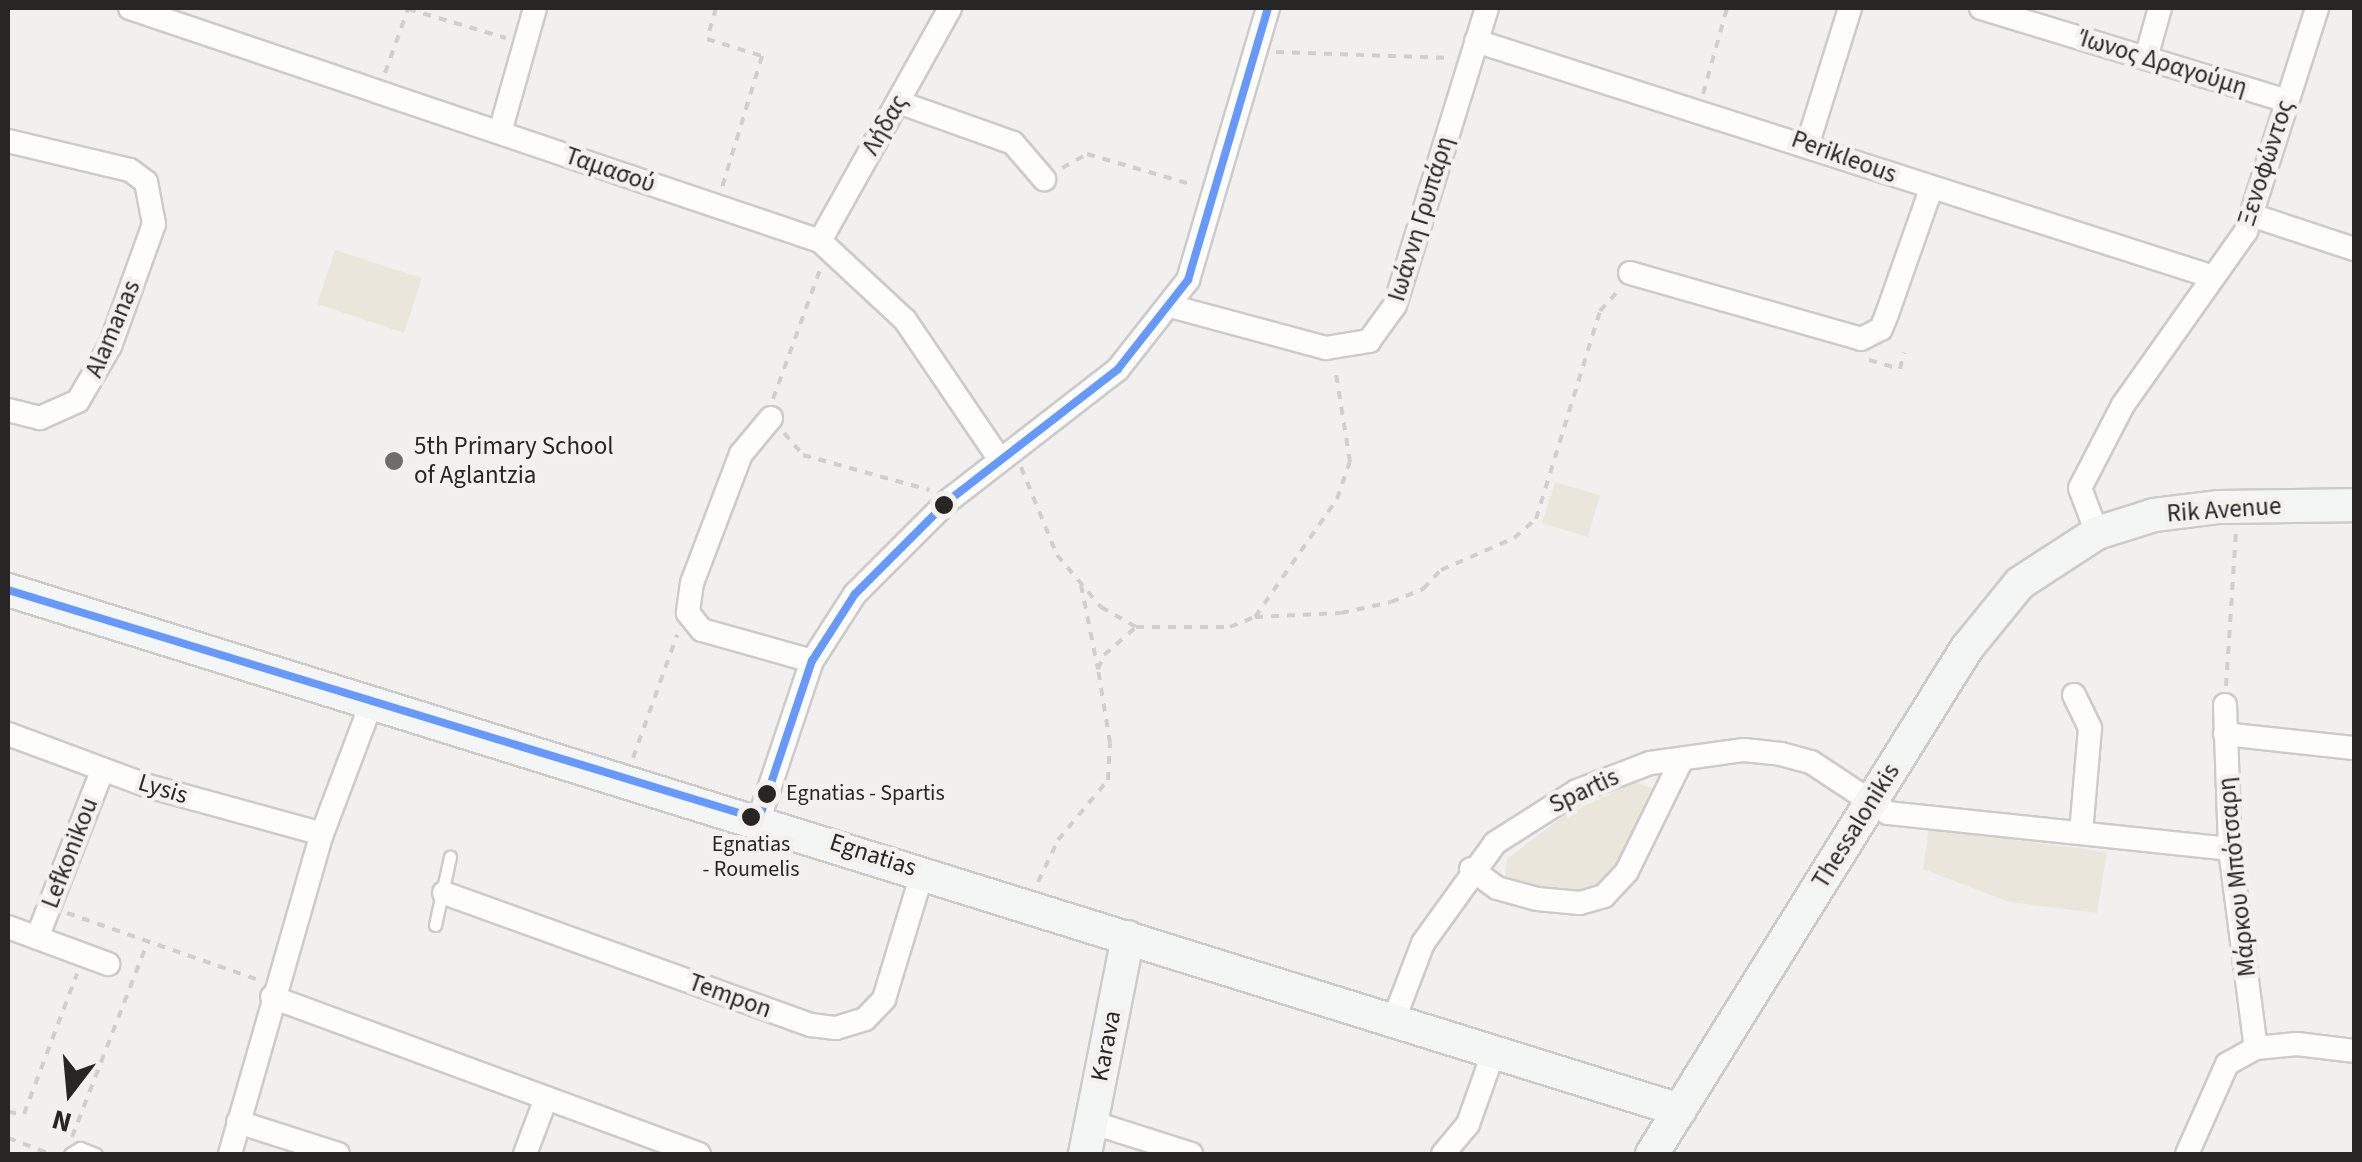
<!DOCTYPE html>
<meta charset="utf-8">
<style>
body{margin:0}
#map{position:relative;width:2362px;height:1162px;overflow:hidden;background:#f2f0ee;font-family:"Source Sans 3",sans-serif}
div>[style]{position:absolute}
.green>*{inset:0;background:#ebe6db}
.path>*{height:4px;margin-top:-2px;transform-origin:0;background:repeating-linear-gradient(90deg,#cfcfcf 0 8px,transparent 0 16px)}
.roads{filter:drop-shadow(2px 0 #cccbc9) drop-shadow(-2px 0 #cccbc9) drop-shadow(0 2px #cccbc9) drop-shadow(0 -2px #cccbc9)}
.lane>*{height:11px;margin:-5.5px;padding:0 5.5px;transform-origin:5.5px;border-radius:5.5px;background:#fdfdfc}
.street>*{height:22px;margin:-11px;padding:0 11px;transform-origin:11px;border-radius:11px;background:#fdfdfc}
.secondary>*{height:32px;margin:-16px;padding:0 16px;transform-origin:16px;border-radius:16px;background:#f4f6f6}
.bus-1>*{height:8px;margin:-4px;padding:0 4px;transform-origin:4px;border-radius:4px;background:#69f}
.dots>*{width:28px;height:28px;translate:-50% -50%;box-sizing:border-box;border:5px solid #f3f1ed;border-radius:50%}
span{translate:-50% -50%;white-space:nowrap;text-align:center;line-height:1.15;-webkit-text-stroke:9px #f3f1ed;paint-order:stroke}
.bus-label{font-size:22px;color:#272625}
.left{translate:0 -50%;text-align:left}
.street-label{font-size:25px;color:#272625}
.poi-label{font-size:25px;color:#272625}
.frame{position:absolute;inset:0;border:10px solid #272625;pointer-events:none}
.north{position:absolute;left:20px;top:1042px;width:100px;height:100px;-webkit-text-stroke:8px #f3f1ed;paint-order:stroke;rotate:196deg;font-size:28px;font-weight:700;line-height:40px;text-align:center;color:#272625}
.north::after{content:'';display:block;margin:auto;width:35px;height:45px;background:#272625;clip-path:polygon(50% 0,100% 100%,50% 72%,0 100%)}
</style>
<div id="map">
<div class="green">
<div style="clip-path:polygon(335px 250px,422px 278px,404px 333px,317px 304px)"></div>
<div style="clip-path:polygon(1555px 482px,1600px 495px,1588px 537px,1542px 523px)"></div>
<div style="clip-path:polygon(1636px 782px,1655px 790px,1617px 871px,1585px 893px,1504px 882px,1507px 859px,1565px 815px)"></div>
<div style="clip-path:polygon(1929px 828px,2107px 852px,2097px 913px,2009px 902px,1923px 869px)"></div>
</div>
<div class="path">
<div style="left:716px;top:8px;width:32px;rotate:106deg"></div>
<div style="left:707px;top:39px;width:58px;rotate:17.2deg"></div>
<div style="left:762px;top:56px;width:138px;rotate:106.9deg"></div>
<div style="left:1276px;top:52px;width:175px;rotate:2deg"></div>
<div style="left:385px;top:73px;width:68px;rotate:-70.2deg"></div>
<div style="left:408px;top:9px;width:102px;rotate:16.5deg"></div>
<div style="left:1703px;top:94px;width:89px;rotate:-74.4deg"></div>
<div style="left:1062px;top:168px;width:29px;rotate:-29deg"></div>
<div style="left:1087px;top:154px;width:111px;rotate:16.2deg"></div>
<div style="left:1869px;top:360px;width:32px;rotate:16deg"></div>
<div style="left:1900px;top:369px;width:17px;rotate:-77deg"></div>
<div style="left:773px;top:399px;width:140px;rotate:-70deg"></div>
<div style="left:784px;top:433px;width:29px;rotate:49deg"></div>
<div style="left:803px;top:455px;width:131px;rotate:15.5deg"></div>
<div style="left:1021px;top:467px;width:95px;rotate:67.8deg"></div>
<div style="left:1057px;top:555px;width:68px;rotate:49.8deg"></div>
<div style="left:1101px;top:607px;width:40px;rotate:29.7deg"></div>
<div style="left:1136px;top:627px;width:94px"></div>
<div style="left:1230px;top:627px;width:27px;rotate:-22deg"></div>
<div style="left:1255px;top:617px;width:86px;rotate:-2.7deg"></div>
<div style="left:1341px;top:613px;width:51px;rotate:-12.4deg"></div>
<div style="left:1391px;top:602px;width:35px;rotate:-22deg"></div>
<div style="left:1423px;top:589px;width:26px;rotate:-47deg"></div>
<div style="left:1441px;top:570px;width:80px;rotate:-23.7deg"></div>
<div style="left:1514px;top:538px;width:29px;rotate:-41deg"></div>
<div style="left:1536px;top:519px;width:218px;rotate:-72.9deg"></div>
<div style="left:1600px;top:311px;width:30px;rotate:-48deg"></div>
<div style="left:1081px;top:585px;width:86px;rotate:78.6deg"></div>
<div style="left:1255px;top:617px;width:144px;rotate:-55.2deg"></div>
<div style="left:1337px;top:499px;width:39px;rotate:-71deg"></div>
<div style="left:1350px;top:462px;width:96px;rotate:-99deg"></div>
<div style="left:2226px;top:686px;width:155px;rotate:-86.3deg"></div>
<div style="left:633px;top:758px;width:131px;rotate:-70.3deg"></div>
<div style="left:1038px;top:882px;width:47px;rotate:-64.5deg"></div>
<div style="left:1058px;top:840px;width:78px;rotate:-50.2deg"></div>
<div style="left:1108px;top:780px;width:37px;rotate:-87deg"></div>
<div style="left:1110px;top:743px;width:75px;rotate:-99.2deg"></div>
<div style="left:1098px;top:669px;width:15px;rotate:-67deg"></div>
<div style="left:1104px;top:655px;width:43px;rotate:-41.2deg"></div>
<div style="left:67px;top:913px;width:206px;rotate:19.3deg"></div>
<div style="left:8px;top:1112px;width:16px;rotate:7deg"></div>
<div style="left:24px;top:1114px;width:150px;rotate:-69.3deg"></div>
<div style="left:72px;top:1137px;width:210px;rotate:-68.8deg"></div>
<div style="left:8px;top:1138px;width:46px;rotate:20.4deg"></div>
</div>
<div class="roads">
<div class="lane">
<div style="left:435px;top:925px;width:70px;rotate:-77.6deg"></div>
<div style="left:70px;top:1154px;width:12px;rotate:-31deg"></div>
<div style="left:80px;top:1148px;width:17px;rotate:21deg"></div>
</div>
<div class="street">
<div style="left:130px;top:8px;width:728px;rotate:18.66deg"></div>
<div style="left:820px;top:241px;width:116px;rotate:42.9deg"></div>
<div style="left:905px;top:320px;width:169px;rotate:55.8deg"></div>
<div style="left:1981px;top:8px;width:320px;rotate:16.9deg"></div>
<div style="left:1476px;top:41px;width:771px;rotate:17.75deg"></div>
<div style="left:2146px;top:58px;width:52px;rotate:-74.4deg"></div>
<div style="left:898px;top:102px;width:122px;rotate:19.6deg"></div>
<div style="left:1013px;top:143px;width:48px;rotate:49.3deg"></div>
<div style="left:500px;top:132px;width:129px;rotate:-74.2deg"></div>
<div style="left:8px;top:141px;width:125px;rotate:13.4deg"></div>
<div style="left:130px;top:170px;width:20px;rotate:37deg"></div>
<div style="left:146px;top:182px;width:43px;rotate:79.2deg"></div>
<div style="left:154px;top:224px;width:130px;rotate:109.8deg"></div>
<div style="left:110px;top:346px;width:64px;rotate:120.2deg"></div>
<div style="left:78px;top:401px;width:42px;rotate:155.9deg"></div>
<div style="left:40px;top:418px;width:33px;rotate:-166deg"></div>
<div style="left:1808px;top:143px;width:141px;rotate:-72.7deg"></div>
<div style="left:2251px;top:215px;width:108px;rotate:18.3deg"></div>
<div style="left:820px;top:241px;width:267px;rotate:-60.8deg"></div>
<div style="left:1630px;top:273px;width:240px;rotate:15.9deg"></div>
<div style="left:1861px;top:339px;width:22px;rotate:-27deg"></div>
<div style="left:1881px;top:329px;width:16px;rotate:-68deg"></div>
<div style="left:1887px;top:314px;width:133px;rotate:-70.6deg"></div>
<div style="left:1170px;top:306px;width:162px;rotate:15.1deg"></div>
<div style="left:1326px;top:348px;width:44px;rotate:-9.2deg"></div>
<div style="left:1369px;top:341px;width:44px;rotate:-54.2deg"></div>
<div style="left:1395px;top:305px;width:311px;rotate:-72.8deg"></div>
<div style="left:771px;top:418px;width:47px;rotate:129.8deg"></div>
<div style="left:741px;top:454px;width:138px;rotate:110.8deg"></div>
<div style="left:692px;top:583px;width:30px;rotate:98deg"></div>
<div style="left:688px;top:613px;width:22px;rotate:51deg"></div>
<div style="left:702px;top:630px;width:114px;rotate:15.7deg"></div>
<div style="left:2097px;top:533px;width:48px;rotate:-110.7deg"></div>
<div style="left:2080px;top:488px;width:93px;rotate:-62.6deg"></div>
<div style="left:2123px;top:405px;width:213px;rotate:-54.7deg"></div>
<div style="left:2246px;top:231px;width:234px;rotate:-72.3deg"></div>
<div style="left:2074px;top:695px;width:37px;rotate:64deg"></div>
<div style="left:2090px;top:728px;width:105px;rotate:94.9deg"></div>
<div style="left:2225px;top:705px;width:144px;rotate:88deg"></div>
<div style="left:2230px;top:849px;width:201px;rotate:82.6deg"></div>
<div style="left:8px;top:734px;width:149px;rotate:20.4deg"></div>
<div style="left:148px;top:786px;width:180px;rotate:15.4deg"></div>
<div style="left:2225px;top:734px;width:130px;rotate:6.2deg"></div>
<div style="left:759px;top:819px;width:167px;rotate:-71.5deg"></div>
<div style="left:812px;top:661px;width:80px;rotate:-57.3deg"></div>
<div style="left:855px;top:594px;width:132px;rotate:-45deg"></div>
<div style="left:948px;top:501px;width:215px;rotate:-37.8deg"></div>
<div style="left:1118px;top:369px;width:113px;rotate:-51.8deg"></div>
<div style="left:1188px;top:280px;width:284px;rotate:-73.6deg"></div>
<div style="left:1471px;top:869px;width:32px;rotate:36deg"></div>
<div style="left:1497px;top:888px;width:41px;rotate:15.4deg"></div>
<div style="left:1537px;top:899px;width:43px;rotate:5.3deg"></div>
<div style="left:1580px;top:903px;width:25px;rotate:-16deg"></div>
<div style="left:1604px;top:896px;width:34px;rotate:-47deg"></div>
<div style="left:1627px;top:871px;width:125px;rotate:-63.8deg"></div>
<div style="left:444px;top:893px;width:390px;rotate:19.8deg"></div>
<div style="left:811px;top:1025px;width:25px;rotate:7deg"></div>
<div style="left:836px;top:1028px;width:30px;rotate:-17deg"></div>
<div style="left:865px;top:1019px;width:28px;rotate:-46deg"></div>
<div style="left:884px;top:999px;width:134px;rotate:-73.1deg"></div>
<div style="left:8px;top:927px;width:107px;rotate:20.3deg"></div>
<div style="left:37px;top:938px;width:181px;rotate:-68.7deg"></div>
<div style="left:272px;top:997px;width:455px;rotate:20.2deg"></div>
<div style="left:1394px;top:1019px;width:81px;rotate:-69.1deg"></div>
<div style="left:1423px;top:943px;width:123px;rotate:-54.2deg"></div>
<div style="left:1495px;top:843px;width:97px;rotate:-32.4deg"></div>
<div style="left:1577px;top:791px;width:78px;rotate:-21deg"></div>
<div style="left:1650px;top:763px;width:95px;rotate:-7.9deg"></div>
<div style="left:1744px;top:750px;width:37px;rotate:6deg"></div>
<div style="left:1781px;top:754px;width:31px;rotate:15deg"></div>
<div style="left:1811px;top:762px;width:92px;rotate:33.5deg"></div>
<div style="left:1888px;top:813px;width:344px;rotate:6deg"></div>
<div style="left:238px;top:1122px;width:105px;rotate:17.7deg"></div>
<div style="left:1091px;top:1122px;width:105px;rotate:17.7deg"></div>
<div style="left:230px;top:1154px;width:333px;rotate:-74deg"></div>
<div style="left:322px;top:834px;width:139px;rotate:-69.3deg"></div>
<div style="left:525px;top:1154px;width:57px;rotate:-69.3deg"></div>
<div style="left:1443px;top:1154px;width:39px;rotate:-50deg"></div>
<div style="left:1468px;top:1124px;width:77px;rotate:-70.4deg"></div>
<div style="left:2187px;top:1154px;width:98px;rotate:-66deg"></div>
<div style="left:2227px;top:1064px;width:33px;rotate:-29deg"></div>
<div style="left:2256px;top:1048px;width:41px;rotate:-5.6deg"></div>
<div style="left:2297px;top:1044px;width:57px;rotate:7deg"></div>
</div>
<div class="secondary">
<div style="left:8px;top:590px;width:1751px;rotate:17.28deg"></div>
<div style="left:1085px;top:1154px;width:221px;rotate:-78.8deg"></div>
<div style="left:1652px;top:1154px;width:596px;rotate:-58.1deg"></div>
<div style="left:1967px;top:648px;width:84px;rotate:-50.8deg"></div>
<div style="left:2020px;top:583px;width:92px;rotate:-33deg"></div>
<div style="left:2097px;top:533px;width:60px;rotate:-17.5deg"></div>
<div style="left:2154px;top:515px;width:64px;rotate:-7.1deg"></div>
<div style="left:2218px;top:507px;width:136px;rotate:-0.8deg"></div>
</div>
</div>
<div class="bus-1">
<div style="left:8px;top:590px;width:785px;rotate:16.96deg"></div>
<div style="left:759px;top:819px;width:167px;rotate:-71.5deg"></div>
<div style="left:812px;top:661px;width:80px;rotate:-57.3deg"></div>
<div style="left:855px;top:594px;width:132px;rotate:-45deg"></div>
<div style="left:948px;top:501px;width:215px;rotate:-37.8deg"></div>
<div style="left:1118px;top:369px;width:113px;rotate:-51.8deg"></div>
<div style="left:1188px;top:280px;width:284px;rotate:-73.6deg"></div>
</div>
<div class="dots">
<div style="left:394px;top:461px;background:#6e6d6b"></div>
<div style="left:944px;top:505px;background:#272625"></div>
<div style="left:767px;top:794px;background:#272625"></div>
<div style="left:751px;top:817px;background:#272625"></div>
</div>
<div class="bus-label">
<span class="left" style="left:786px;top:794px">Egnatias - Spartis</span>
<span style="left:751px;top:857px">Egnatias<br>- Roumelis</span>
</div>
<div class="street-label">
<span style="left:2163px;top:63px;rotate:17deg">Ίωνος Δραγούμη</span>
<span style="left:885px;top:125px;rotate:-60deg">Λήδας</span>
<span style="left:1844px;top:157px;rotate:20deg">Perikleous</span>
<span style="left:2266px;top:163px;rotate:-72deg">Ξενοφώντος</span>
<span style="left:610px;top:170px;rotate:19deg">Ταμασού</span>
<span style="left:1421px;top:219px;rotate:-73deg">Ιωάννη Γρυπάρη</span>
<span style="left:113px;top:329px;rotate:-67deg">Alamanas</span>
<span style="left:2224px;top:510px;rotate:-4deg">Rik Avenue</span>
<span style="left:163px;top:789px;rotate:17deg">Lysis</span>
<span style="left:1584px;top:791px;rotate:-25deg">Spartis</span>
<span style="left:1856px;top:826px;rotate:-58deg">Thessalonikis</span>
<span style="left:70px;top:853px;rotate:-69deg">Lefkonikou</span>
<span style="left:873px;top:855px;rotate:18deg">Egnatias</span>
<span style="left:2237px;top:877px;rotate:-96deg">Μάρκου Μπότσαρη</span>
<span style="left:730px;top:996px;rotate:20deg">Tempon</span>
<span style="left:1106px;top:1046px;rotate:-79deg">Karava</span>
</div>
<div class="poi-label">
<span class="left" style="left:414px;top:461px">5th Primary School<br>of Aglantzia</span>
</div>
<div class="frame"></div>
<div class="north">N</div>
</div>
